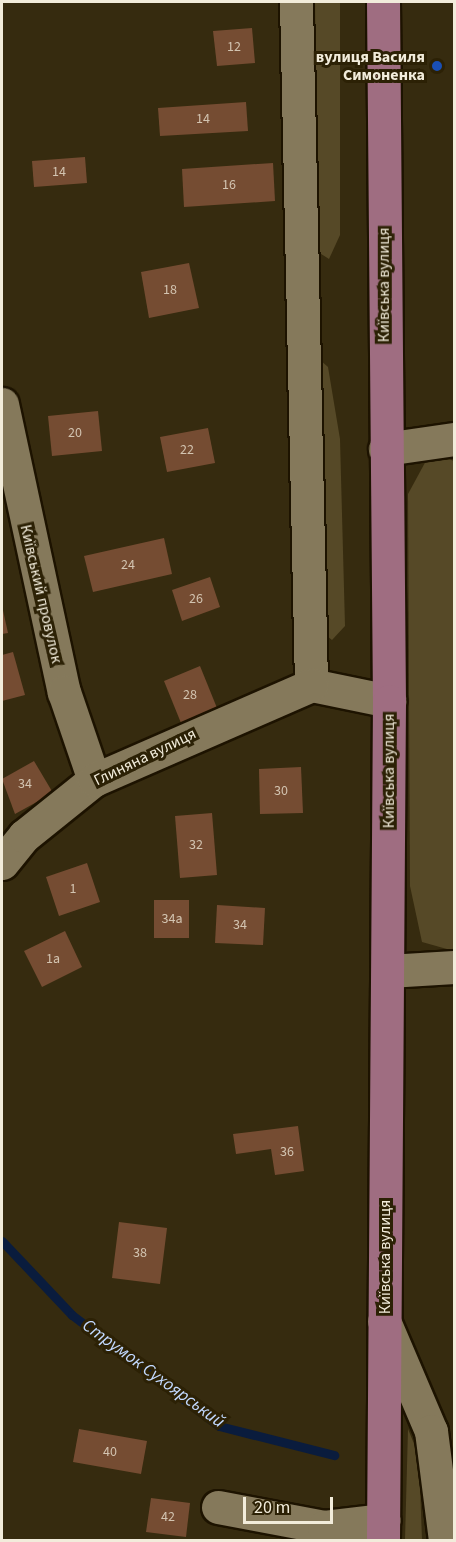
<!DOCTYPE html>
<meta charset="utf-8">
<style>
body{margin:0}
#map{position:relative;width:456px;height:1542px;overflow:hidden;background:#362b0f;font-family:"Source Sans 3",sans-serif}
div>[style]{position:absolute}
.green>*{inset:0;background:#564927}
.stream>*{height:9px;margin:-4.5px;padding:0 4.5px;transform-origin:4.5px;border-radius:4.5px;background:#0a1c3d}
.building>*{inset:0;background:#754c32}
.roads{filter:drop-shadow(2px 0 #1d1300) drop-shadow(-2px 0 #1d1300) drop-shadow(0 2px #1d1300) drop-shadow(0 -2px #1d1300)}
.minor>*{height:33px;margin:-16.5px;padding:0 16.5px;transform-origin:16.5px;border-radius:16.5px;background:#85795b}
.major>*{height:33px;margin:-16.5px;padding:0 16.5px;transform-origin:16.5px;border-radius:16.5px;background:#9f6d81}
.dots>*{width:16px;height:16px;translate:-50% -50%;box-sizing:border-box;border:3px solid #2c2105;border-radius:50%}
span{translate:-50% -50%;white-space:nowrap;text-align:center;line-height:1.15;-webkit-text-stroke:6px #2c2105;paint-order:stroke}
.number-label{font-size:14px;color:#d3c4b1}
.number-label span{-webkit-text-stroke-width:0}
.poi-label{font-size:16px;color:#f2ecdb;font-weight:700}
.right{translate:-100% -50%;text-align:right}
.street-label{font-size:16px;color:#f2ecdb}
.water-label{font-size:18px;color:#c2d9ff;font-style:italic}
.frame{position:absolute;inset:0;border:3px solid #f2ecdb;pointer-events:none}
.scale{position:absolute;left:243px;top:1497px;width:90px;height:27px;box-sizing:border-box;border:3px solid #f2ecdb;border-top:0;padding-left:8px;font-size:18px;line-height:21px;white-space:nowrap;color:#f2ecdb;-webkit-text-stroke:4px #2c2105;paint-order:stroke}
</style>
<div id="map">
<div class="green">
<div style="clip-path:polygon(315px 2px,340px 2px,340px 235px,329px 259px,318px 252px)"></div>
<div style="clip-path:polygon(319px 359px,328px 367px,340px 439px,345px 626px,332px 640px,322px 632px)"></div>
<div style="clip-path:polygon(443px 457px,454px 461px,454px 951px,422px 942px,410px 886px,408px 494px,427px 459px)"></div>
<div style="clip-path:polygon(408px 1429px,419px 1456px,422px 1540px,405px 1540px)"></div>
</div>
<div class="stream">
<div style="left:2px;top:1241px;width:102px;rotate:46.6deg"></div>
<div style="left:72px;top:1315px;width:184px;rotate:37.1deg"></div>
<div style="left:219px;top:1426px;width:119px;rotate:14.2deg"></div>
</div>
<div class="building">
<div style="clip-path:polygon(252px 28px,255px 63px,217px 66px,213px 31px)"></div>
<div style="clip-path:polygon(246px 102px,248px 131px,160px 136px,158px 108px)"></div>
<div style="clip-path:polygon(85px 157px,87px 183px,34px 187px,32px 161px)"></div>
<div style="clip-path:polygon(273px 163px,275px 201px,184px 207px,182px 169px)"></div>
<div style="clip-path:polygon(189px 263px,199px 308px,149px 318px,141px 272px)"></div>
<div style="clip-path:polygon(98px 411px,102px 451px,52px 456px,48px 416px)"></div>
<div style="clip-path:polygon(208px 428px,215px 463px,167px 472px,160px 437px)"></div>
<div style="clip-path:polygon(164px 538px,172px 574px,93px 592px,84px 556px)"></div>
<div style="clip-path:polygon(210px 577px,220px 607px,182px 621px,172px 590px)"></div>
<div style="clip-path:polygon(2px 606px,8px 633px,2px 634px)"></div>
<div style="clip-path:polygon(13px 652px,25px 695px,2px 701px,2px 655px)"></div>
<div style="clip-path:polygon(200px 666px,217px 708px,181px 723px,164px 681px)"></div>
<div style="clip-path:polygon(34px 761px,53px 793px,15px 814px,2px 779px)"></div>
<div style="clip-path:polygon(301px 767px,303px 813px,260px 814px,259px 769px)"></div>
<div style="clip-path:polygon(212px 813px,217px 875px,180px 878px,175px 816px)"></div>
<div style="clip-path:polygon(87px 863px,100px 902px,59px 916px,46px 877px)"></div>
<div style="clip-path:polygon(154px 900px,189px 900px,189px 938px,154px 938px)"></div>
<div style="clip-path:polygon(217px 905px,265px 908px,263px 945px,215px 943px)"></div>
<div style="clip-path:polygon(65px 931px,82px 967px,42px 987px,24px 951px)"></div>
<div style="clip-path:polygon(298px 1126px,304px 1171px,275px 1175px,271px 1149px,236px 1154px,233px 1134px)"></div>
<div style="clip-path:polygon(119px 1222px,167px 1228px,160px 1284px,112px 1278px)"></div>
<div style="clip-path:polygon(79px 1429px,147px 1441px,141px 1474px,73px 1462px)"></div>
<div style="clip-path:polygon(151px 1498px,190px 1503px,186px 1537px,146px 1532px)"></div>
</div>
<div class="roads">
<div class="minor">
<div style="left:296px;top:2px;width:683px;rotate:88.74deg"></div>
<div style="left:2px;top:404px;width:295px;rotate:77.9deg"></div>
<div style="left:64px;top:692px;width:93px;rotate:71.2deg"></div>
<div style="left:385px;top:449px;width:70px;rotate:-8.2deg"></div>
<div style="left:311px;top:685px;width:80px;rotate:11.6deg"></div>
<div style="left:2px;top:863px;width:35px;rotate:-51deg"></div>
<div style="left:24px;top:836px;width:90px;rotate:-38.7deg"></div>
<div style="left:94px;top:780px;width:237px;rotate:-23.6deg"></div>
<div style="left:388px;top:971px;width:66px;rotate:-3.5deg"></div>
<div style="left:384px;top:1321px;width:120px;rotate:66.9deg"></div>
<div style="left:431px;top:1431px;width:110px;rotate:82.7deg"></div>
<div style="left:218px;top:1507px;width:108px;rotate:10.7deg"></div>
<div style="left:324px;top:1527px;width:60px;rotate:-6.7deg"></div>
</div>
<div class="major">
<div style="left:383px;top:2px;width:699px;rotate:89.51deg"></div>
<div style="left:389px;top:701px;width:839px;rotate:90.41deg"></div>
</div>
</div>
<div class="dots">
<div style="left:437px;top:66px;background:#1a4fb4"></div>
</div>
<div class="number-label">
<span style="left:234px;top:47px">12</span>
<span style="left:203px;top:119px">14</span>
<span style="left:59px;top:172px">14</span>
<span style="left:229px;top:185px">16</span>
<span style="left:170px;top:290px">18</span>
<span style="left:75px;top:433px">20</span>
<span style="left:187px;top:450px">22</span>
<span style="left:128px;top:565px">24</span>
<span style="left:196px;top:599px">26</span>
<span style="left:190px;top:695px">28</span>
<span style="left:25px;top:784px">34</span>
<span style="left:281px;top:791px">30</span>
<span style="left:196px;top:845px">32</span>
<span style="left:73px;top:889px">1</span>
<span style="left:172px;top:919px">34а</span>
<span style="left:240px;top:925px">34</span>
<span style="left:53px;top:959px">1а</span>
<span style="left:287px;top:1152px">36</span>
<span style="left:140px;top:1253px">38</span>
<span style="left:110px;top:1452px">40</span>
<span style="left:168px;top:1517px">42</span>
</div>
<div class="poi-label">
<span class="right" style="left:425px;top:66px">вулиця Василя<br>Симоненка</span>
</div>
<div class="street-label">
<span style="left:384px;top:285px;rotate:-90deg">Київська вулиця</span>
<span style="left:41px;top:594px;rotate:77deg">Київський провулок</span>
<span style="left:145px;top:757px;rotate:-26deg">Глиняна вулиця</span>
<span style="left:389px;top:771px;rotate:-90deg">Київська вулиця</span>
<span style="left:385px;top:1257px;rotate:-90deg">Київська вулиця</span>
</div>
<div class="water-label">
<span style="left:153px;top:1374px;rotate:36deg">Струмок Сухоярський</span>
</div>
<div class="frame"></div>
<div class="scale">20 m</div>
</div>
